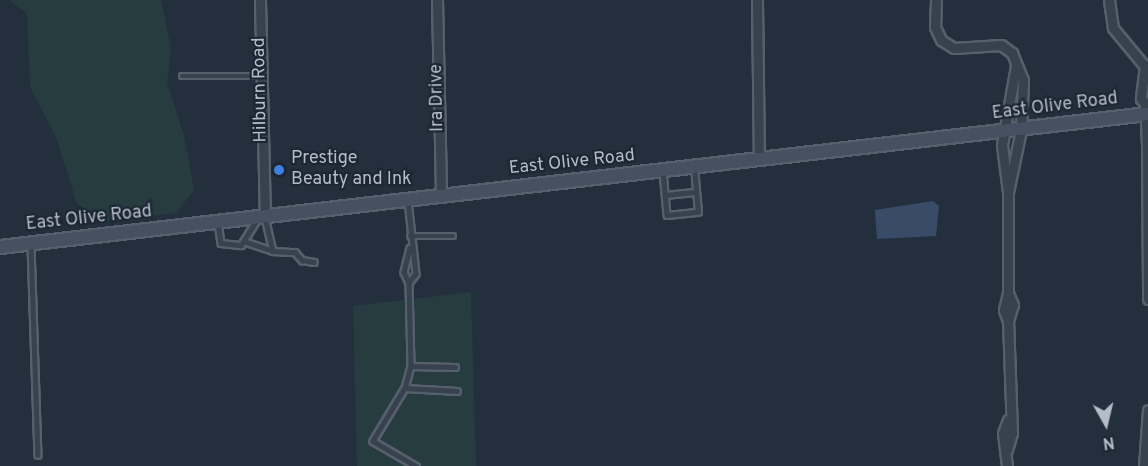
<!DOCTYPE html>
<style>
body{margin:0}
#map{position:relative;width:1148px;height:466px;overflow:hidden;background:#242f3e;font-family:Overpass,sans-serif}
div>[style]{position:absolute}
.green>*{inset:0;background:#263c3f}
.water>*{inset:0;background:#394c67}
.roads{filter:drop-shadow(2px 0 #565f6c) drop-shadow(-2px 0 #565f6c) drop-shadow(0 2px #565f6c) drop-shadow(0 -2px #565f6c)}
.lane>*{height:4.5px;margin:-2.25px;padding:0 2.25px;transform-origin:2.25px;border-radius:2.25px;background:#38414e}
.street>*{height:9px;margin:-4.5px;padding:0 4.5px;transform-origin:4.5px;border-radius:4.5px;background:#38414e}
.secondary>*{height:12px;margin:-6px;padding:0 6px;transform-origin:6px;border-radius:6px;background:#465061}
.dots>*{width:16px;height:16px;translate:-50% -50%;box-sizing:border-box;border:3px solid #1d2633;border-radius:50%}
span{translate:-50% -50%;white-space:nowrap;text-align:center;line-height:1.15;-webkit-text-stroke:4.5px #1d2633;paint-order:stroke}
.street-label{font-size:18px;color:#b4bcc9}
.poi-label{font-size:18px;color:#b4bcc9}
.left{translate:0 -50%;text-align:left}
.north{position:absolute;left:1076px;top:394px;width:60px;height:60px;-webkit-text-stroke:4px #1d2633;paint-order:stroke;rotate:172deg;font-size:16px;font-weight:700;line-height:24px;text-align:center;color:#b4bcc9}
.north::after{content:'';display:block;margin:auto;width:21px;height:27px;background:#b4bcc9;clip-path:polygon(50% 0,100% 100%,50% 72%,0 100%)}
</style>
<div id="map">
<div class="green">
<div style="clip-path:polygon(9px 0,161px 0,171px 47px,167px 83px,184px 135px,194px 190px,176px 213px,98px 222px,77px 204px,56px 137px,30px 87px,27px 14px)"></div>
<div style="clip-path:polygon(471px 292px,476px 466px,357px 466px,353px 306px)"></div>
</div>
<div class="water">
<div style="clip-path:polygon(933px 201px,939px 206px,936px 236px,877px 239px,875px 210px)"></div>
</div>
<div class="roads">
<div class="lane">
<div style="left:182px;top:76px;width:79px"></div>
<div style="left:663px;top:171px;width:44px;rotate:84.8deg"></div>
<div style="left:667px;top:215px;width:31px;rotate:-6deg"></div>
<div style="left:698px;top:212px;width:45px;rotate:-95.1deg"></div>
<div style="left:665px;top:195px;width:31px;rotate:-6deg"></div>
<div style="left:408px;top:200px;width:74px;rotate:83.8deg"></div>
<div style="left:416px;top:274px;width:11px;rotate:128deg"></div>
<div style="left:265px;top:217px;width:35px;rotate:77deg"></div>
<div style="left:273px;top:251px;width:22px;rotate:3deg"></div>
<div style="left:295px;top:252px;width:11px;rotate:49deg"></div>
<div style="left:302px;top:260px;width:12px;rotate:9deg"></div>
<div style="left:218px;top:222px;width:21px;rotate:82deg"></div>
<div style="left:221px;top:243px;width:20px;rotate:6deg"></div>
<div style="left:241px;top:245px;width:32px;rotate:-58deg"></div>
<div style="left:410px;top:236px;width:43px"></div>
<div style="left:246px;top:242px;width:28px;rotate:18deg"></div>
<div style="left:31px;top:246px;width:209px;rotate:88.1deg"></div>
<div style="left:410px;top:248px;width:25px;rotate:104deg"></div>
<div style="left:404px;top:272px;width:12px;rotate:66deg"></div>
<div style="left:409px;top:283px;width:83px;rotate:88.6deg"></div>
<div style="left:411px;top:366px;width:23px;rotate:105deg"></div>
<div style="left:405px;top:388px;width:62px;rotate:121.1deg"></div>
<div style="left:373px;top:441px;width:50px;rotate:30.2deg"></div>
<div style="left:411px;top:366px;width:44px;rotate:1.3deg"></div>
<div style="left:405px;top:388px;width:52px;rotate:3.3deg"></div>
</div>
<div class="street">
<div style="left:260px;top:0;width:217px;rotate:88.7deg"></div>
<div style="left:437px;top:0;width:196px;rotate:88.8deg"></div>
<div style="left:757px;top:0;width:160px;rotate:89.3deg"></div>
<div style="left:936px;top:0;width:27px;rotate:92deg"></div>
<div style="left:935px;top:27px;width:14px;rotate:65deg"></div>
<div style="left:941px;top:40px;width:15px;rotate:32deg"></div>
<div style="left:954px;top:48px;width:47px;rotate:-3.7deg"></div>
<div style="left:1001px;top:45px;width:14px;rotate:36deg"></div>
<div style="left:1012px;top:53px;width:29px;rotate:68deg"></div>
<div style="left:1023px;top:80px;width:50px;rotate:92.3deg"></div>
<div style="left:1021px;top:130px;width:63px;rotate:101.8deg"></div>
<div style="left:1109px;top:0;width:28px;rotate:82deg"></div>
<div style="left:1113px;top:28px;width:53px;rotate:50.3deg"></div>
<div style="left:1145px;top:65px;width:34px;rotate:97deg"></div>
<div style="left:1141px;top:99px;width:6px;rotate:45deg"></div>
<div style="left:1145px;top:103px;width:41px;rotate:87.2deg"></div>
<div style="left:1147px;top:144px;width:155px;rotate:89.6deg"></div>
<div style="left:1008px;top:321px;width:17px;rotate:-73deg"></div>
<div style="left:1013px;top:305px;width:13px;rotate:-113deg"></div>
<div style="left:1008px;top:293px;width:101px;rotate:-90deg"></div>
<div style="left:1008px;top:192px;width:47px;rotate:-97.3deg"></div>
<div style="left:1002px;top:145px;width:80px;rotate:-80deg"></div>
<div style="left:1007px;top:450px;width:18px;rotate:-74deg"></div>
<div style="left:1012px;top:433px;width:112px;rotate:-92deg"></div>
<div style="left:1008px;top:321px;width:12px;rotate:-110deg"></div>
<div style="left:1004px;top:310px;width:17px;rotate:-77deg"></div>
<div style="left:1007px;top:466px;width:33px;rotate:-97deg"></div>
<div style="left:1003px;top:433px;width:14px;rotate:-69deg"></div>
<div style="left:1144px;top:466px;width:56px;rotate:-85.9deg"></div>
</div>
<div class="secondary">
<div style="left:0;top:247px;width:1156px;rotate:-6.61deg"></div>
</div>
</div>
<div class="dots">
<div style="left:279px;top:170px;background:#3f7fe0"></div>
</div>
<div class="street-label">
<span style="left:261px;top:90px;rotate:-91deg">Hilburn Road</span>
<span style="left:438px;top:98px;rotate:-91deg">Ira Drive</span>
<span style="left:1055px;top:107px;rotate:-7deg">East Olive Road</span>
<span style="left:572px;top:163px;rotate:-6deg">East Olive Road</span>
<span style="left:89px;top:219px;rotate:-6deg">East Olive Road</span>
</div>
<div class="poi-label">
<span class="left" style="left:291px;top:170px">Prestige<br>Beauty and Ink</span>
</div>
<div class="north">N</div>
</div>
